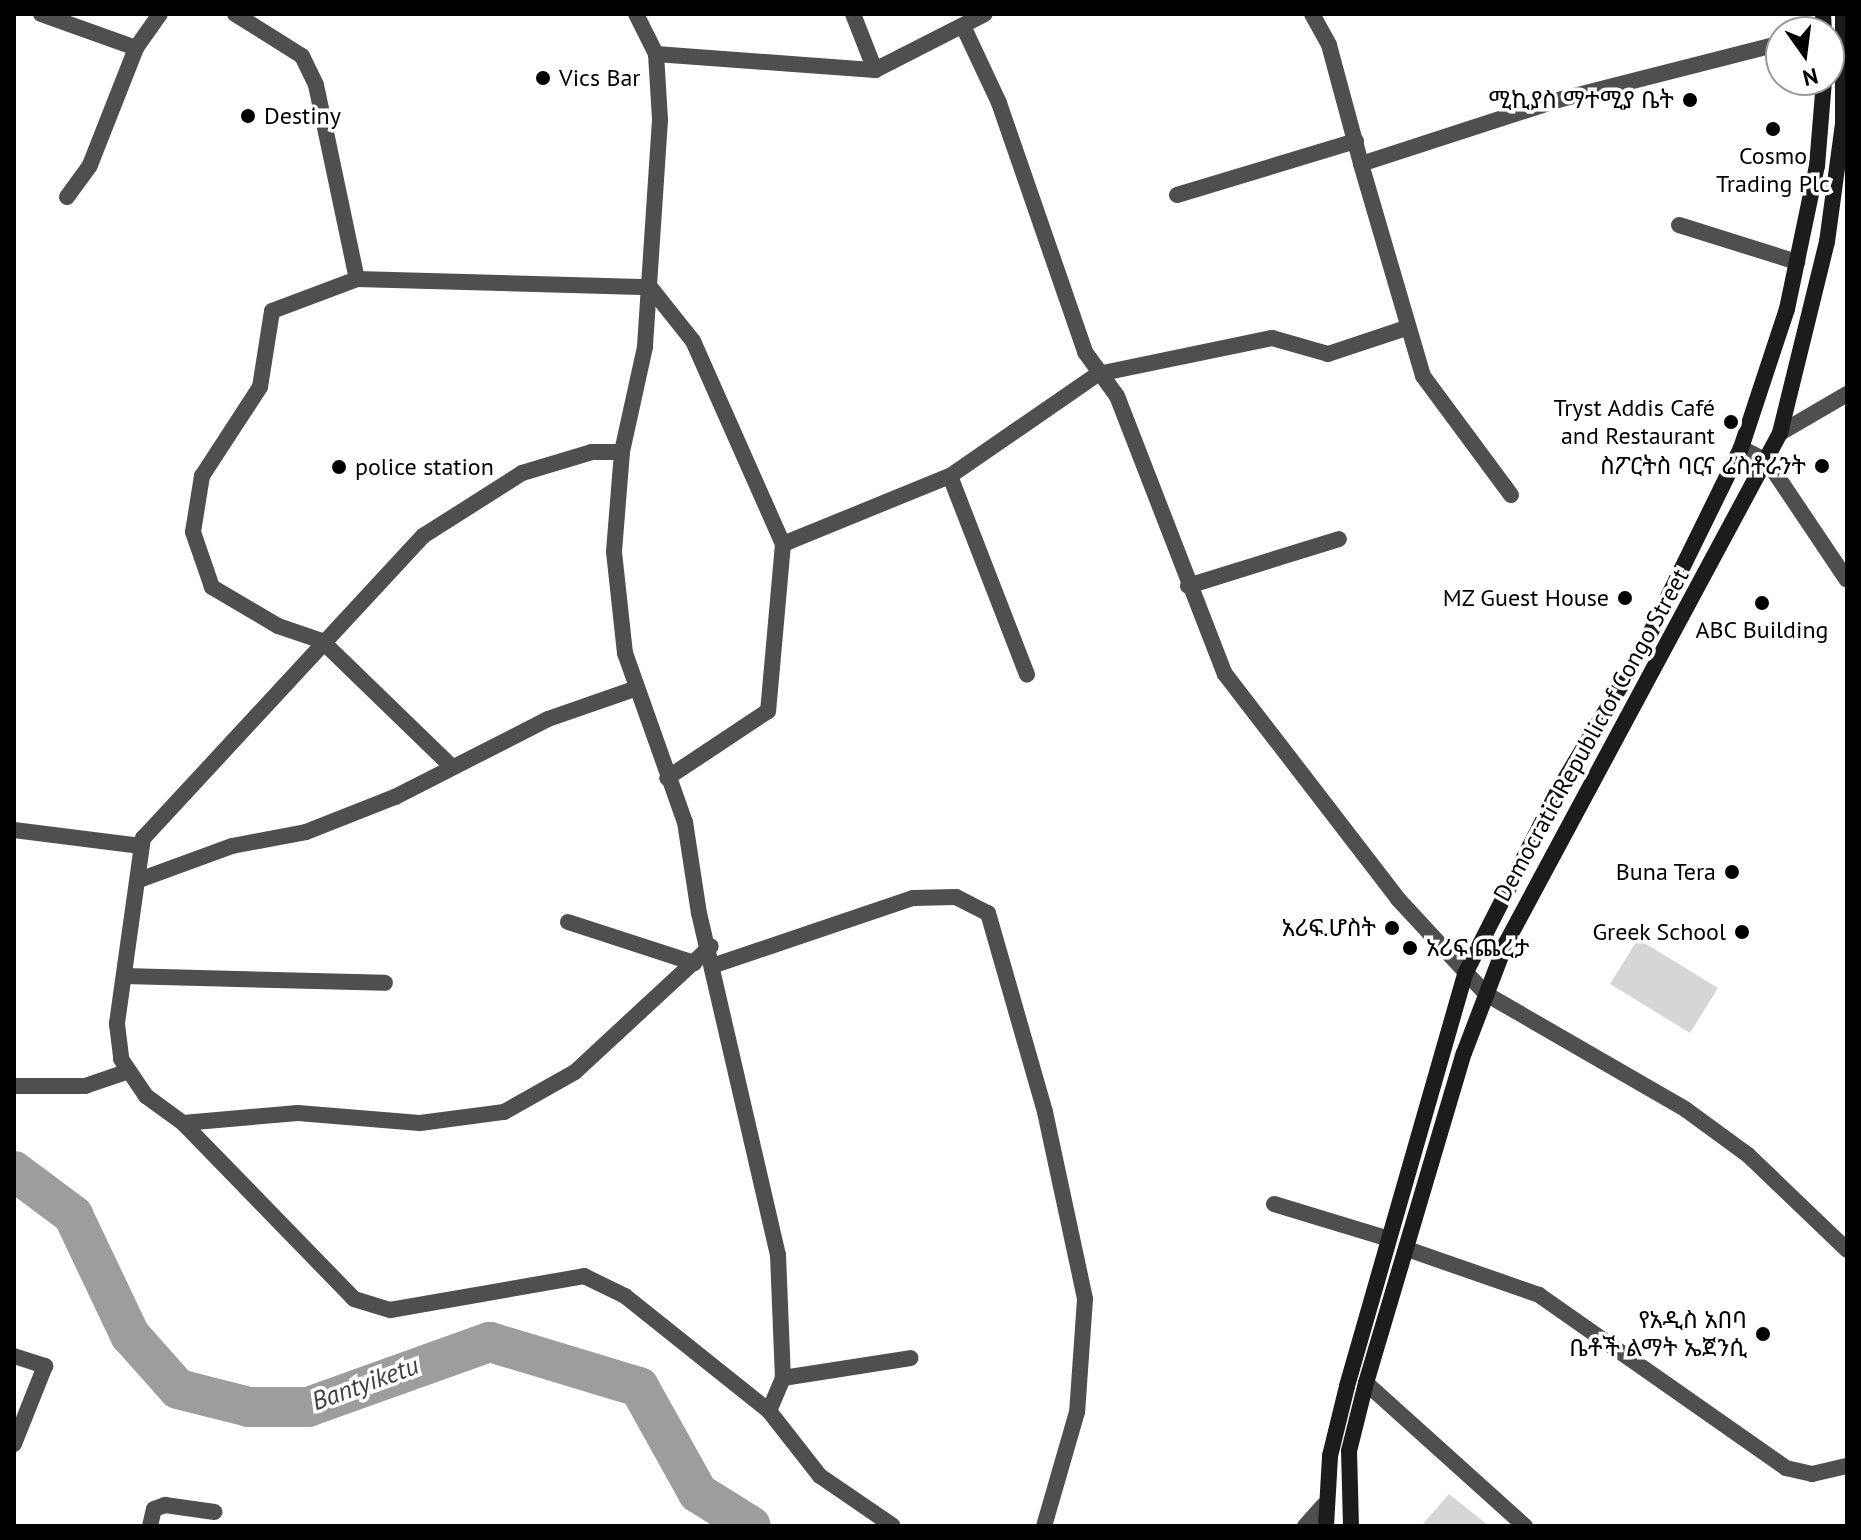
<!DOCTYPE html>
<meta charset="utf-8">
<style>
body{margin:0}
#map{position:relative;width:1861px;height:1540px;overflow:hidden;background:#fff;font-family:"PT Sans","Noto Sans Ethiopic",sans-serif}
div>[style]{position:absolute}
.green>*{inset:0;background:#d6d6d6}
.river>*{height:40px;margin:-20px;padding:0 20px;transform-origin:20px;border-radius:20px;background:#9d9d9d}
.street>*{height:16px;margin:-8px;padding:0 8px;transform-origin:8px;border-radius:8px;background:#4f4f4f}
.secondary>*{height:16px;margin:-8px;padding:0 8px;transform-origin:8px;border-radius:8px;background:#1c1c1c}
.dots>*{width:22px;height:22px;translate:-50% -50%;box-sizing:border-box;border:4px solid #fff;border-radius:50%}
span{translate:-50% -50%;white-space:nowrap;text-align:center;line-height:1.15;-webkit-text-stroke:7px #fff;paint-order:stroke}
.poi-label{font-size:24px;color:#000}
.left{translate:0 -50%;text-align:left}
.right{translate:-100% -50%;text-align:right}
.street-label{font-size:24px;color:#000}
.water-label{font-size:26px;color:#3e3e3e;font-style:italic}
.frame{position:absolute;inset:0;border:16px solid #000;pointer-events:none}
.north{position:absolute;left:1765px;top:16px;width:80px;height:80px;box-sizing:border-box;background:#fff;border:2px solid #999;border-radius:50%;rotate:166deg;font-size:22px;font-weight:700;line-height:32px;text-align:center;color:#000}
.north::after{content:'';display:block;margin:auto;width:28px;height:36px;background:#000;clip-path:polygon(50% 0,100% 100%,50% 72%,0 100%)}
</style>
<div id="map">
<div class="green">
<div style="clip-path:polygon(1638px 939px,1718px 988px,1690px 1033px,1610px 984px)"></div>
<div style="clip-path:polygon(1449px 1494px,1489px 1526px,1421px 1526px)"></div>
</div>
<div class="river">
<div style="left:14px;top:1171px;width:74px;rotate:36.7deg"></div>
<div style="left:73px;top:1215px;width:133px;rotate:64.6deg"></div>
<div style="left:130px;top:1335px;width:72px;rotate:48.4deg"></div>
<div style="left:178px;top:1389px;width:73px;rotate:14.2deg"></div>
<div style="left:249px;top:1407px;width:59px"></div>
<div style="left:308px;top:1407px;width:193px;rotate:-19.7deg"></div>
<div style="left:490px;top:1342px;width:156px;rotate:16.8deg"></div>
<div style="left:639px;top:1387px;width:121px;rotate:60.9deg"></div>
<div style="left:698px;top:1493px;width:62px;rotate:31.9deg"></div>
</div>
<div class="street">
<div style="left:41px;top:14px;width:101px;rotate:19.7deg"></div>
<div style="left:235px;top:14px;width:79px;rotate:32.1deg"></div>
<div style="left:302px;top:56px;width:32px;rotate:64deg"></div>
<div style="left:316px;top:85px;width:198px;rotate:78.1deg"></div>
<div style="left:636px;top:14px;width:45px;rotate:63.4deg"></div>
<div style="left:656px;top:54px;width:66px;rotate:86.5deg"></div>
<div style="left:660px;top:120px;width:227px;rotate:93.8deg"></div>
<div style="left:645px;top:347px;width:107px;rotate:102.4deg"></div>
<div style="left:622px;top:452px;width:100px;rotate:94.6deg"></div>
<div style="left:614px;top:552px;width:102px;rotate:83.8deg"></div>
<div style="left:625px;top:653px;width:179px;rotate:70.5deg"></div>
<div style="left:685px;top:822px;width:92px;rotate:81.3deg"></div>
<div style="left:699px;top:913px;width:351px;rotate:77deg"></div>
<div style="left:778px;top:1255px;width:123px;rotate:87.7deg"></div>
<div style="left:783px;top:1378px;width:36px;rotate:113deg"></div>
<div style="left:769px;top:1411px;width:83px;rotate:51.9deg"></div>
<div style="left:820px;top:1476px;width:88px;rotate:34.4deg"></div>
<div style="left:853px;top:14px;width:60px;rotate:68.6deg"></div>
<div style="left:1312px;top:14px;width:35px;rotate:61deg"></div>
<div style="left:1329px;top:45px;width:123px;rotate:74.9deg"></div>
<div style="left:1361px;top:164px;width:207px;rotate:-18deg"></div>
<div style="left:1558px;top:100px;width:230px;rotate:-14.3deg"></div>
<div style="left:963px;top:26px;width:85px;rotate:64.9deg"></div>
<div style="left:999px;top:103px;width:263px;rotate:70.9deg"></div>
<div style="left:1085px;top:352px;width:54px;rotate:54deg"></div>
<div style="left:1117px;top:396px;width:298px;rotate:68.8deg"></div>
<div style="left:1225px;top:674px;width:284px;rotate:52.4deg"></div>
<div style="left:1398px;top:899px;width:129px;rotate:47.2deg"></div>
<div style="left:1486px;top:994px;width:230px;rotate:30deg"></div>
<div style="left:1685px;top:1109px;width:78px;rotate:36.1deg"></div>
<div style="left:1748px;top:1155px;width:137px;rotate:43.8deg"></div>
<div style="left:656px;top:54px;width:220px;rotate:4.2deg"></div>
<div style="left:875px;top:70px;width:123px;rotate:-27deg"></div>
<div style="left:1361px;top:164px;width:221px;rotate:73.7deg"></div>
<div style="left:1423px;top:376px;width:148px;rotate:53.5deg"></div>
<div style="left:1177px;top:195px;width:187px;rotate:-16.8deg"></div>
<div style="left:67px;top:197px;width:39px;rotate:-54deg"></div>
<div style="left:90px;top:165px;width:126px;rotate:-68.5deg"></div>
<div style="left:136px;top:48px;width:42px;rotate:-54.8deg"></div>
<div style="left:1679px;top:225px;width:124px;rotate:17.4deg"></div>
<div style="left:1780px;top:433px;width:78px;rotate:-30.2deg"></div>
<div style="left:1741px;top:448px;width:29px;rotate:27deg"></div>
<div style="left:1767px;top:461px;width:143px;rotate:56.1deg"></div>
<div style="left:622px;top:452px;width:30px;rotate:180deg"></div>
<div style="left:592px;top:452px;width:73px;rotate:163.3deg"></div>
<div style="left:522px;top:473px;width:117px;rotate:147.5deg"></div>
<div style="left:423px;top:536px;width:412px;rotate:132.8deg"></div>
<div style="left:143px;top:838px;width:188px;rotate:98deg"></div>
<div style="left:117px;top:1024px;width:35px;rotate:83deg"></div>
<div style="left:121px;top:1059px;width:45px;rotate:56deg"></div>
<div style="left:146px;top:1096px;width:46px;rotate:36.1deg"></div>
<div style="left:183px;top:1123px;width:245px;rotate:45.8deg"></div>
<div style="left:354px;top:1299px;width:38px;rotate:17deg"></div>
<div style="left:390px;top:1310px;width:197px;rotate:-9.9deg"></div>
<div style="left:584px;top:1276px;width:46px;rotate:26deg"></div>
<div style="left:625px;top:1296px;width:184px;rotate:38.6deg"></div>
<div style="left:950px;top:476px;width:213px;rotate:68.8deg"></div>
<div style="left:783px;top:544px;width:180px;rotate:-22.2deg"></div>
<div style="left:950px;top:476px;width:180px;rotate:-34.6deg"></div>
<div style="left:1098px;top:374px;width:178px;rotate:-11.7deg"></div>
<div style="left:1272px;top:338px;width:58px;rotate:15.9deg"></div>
<div style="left:1328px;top:354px;width:82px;rotate:-18.4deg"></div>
<div style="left:1188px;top:586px;width:158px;rotate:-17.3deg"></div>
<div style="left:451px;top:766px;width:180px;rotate:-135.9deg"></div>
<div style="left:322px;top:641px;width:46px;rotate:-161.2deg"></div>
<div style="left:278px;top:626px;width:77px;rotate:-149.4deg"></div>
<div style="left:212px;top:587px;width:58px;rotate:-109.1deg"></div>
<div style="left:193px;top:532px;width:57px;rotate:-80.9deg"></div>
<div style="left:202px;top:476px;width:106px;rotate:-56.9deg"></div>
<div style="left:260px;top:387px;width:77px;rotate:-81deg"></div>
<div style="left:272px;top:311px;width:91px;rotate:-20.6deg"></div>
<div style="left:357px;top:279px;width:293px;rotate:1.6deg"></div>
<div style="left:650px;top:287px;width:69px;rotate:51.5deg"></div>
<div style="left:693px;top:341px;width:222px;rotate:66.1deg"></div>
<div style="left:783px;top:544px;width:168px;rotate:95.1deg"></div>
<div style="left:768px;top:711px;width:121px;rotate:146.4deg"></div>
<div style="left:14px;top:830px;width:128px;rotate:7.2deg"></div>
<div style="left:139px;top:880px;width:99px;rotate:-20.1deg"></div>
<div style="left:232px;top:846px;width:75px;rotate:-10.7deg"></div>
<div style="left:306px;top:832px;width:96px;rotate:-21.5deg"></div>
<div style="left:395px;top:797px;width:172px;rotate:-27deg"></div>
<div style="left:548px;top:719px;width:91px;rotate:-19.2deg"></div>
<div style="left:568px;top:922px;width:133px;rotate:18deg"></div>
<div style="left:712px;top:966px;width:212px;rotate:-18.7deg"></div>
<div style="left:913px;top:898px;width:43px;rotate:-1.3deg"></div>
<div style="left:956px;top:897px;width:36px;rotate:27deg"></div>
<div style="left:988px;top:913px;width:207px;rotate:74deg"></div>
<div style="left:1045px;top:1112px;width:191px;rotate:77.9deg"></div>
<div style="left:1085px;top:1299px;width:113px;rotate:94deg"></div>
<div style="left:1077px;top:1412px;width:119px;rotate:106.1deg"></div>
<div style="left:124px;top:976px;width:261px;rotate:1.5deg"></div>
<div style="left:14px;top:1086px;width:71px"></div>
<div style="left:85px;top:1086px;width:43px;rotate:-18.9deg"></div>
<div style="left:183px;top:1123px;width:115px;rotate:-5deg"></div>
<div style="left:298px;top:1113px;width:122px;rotate:4.7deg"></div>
<div style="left:420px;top:1123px;width:85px;rotate:-7.5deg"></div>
<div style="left:504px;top:1112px;width:81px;rotate:-29.4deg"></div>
<div style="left:575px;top:1072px;width:185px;rotate:-42.8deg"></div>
<div style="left:1274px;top:1204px;width:120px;rotate:16.9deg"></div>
<div style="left:1410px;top:1250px;width:137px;rotate:19.2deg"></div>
<div style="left:1539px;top:1295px;width:302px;rotate:35deg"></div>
<div style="left:1786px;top:1468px;width:27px;rotate:13deg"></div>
<div style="left:1812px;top:1474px;width:36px;rotate:-13deg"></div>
<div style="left:14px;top:1356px;width:33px;rotate:18deg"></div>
<div style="left:45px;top:1366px;width:84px;rotate:111.7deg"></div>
<div style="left:783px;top:1378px;width:129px;rotate:-8.9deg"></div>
<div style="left:1366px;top:1383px;width:214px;rotate:42deg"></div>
<div style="left:150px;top:1526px;width:17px;rotate:-77deg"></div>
<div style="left:154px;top:1509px;width:12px;rotate:-20deg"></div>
<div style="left:165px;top:1505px;width:50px;rotate:8deg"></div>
<div style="left:1305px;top:1526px;width:28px;rotate:-48deg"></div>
</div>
<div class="secondary">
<div style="left:1823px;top:14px;width:18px;rotate:87deg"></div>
<div style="left:1326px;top:1526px;width:70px;rotate:-86.7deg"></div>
<div style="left:1330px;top:1456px;width:72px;rotate:-76.3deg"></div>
<div style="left:1347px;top:1386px;width:429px;rotate:-74deg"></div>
<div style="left:1465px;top:974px;width:208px;rotate:-63.1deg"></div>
<div style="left:1559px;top:789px;width:160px;rotate:-59.1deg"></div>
<div style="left:1641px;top:652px;width:227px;rotate:-63.9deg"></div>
<div style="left:1741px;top:448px;width:146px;rotate:-71.7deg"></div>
<div style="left:1787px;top:309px;width:146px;rotate:-78.2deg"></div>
<div style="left:1817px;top:166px;width:86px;rotate:-85.3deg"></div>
<div style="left:1351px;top:1526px;width:75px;rotate:-91.5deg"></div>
<div style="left:1349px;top:1451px;width:70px;rotate:-76deg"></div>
<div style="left:1366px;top:1383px;width:344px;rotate:-73.5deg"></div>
<div style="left:1464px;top:1053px;width:118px;rotate:-69.1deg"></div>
<div style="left:1506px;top:943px;width:579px;rotate:-61.75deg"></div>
<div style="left:1780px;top:433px;width:197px;rotate:-76.2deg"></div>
<div style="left:1827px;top:242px;width:119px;rotate:-82.3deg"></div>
<div style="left:1843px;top:124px;width:110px;rotate:-90deg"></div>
</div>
<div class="dots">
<div style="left:543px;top:78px;background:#000"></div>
<div style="left:1690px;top:100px;background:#000"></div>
<div style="left:248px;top:116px;background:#000"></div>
<div style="left:1773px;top:129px;background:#000"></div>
<div style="left:1731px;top:422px;background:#000"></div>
<div style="left:1822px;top:466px;background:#000"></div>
<div style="left:339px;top:467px;background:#000"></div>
<div style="left:1625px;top:598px;background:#000"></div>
<div style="left:1762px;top:603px;background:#000"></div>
<div style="left:1732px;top:872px;background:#000"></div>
<div style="left:1392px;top:928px;background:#000"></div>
<div style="left:1742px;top:932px;background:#000"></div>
<div style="left:1410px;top:948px;background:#000"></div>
<div style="left:1763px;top:1334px;background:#000"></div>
</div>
<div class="poi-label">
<span class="left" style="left:559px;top:78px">Vics Bar</span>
<span class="right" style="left:1674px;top:100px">ሚኪያስ ማተሚያ ቤት</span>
<span class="left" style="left:264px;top:116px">Destiny</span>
<span style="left:1773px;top:170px">Cosmo<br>Trading Plc</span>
<span class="right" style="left:1715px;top:422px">Tryst Addis Café<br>and Restaurant</span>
<span class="right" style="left:1806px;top:466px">ስፖርትስ ባርና ሬስቶራንት</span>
<span class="left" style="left:355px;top:467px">police station</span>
<span class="right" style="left:1609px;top:598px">MZ Guest House</span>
<span style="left:1762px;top:630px">ABC Building</span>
<span class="right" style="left:1716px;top:872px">Buna Tera</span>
<span class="right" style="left:1376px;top:928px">አሪፍ.ሆስት</span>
<span class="right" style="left:1726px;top:932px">Greek School</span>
<span class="left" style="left:1426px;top:948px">አሪፍ ጨረታ</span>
<span class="right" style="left:1747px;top:1334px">የአዲስ አበባ<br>ቤቶች ልማት ኤጀንሲ</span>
</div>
<div class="street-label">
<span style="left:1591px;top:735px;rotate:-61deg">Democratic Republic of Congo Street</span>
</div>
<div class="water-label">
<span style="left:365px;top:1383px;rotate:-20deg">Bantyiketu</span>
</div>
<div class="frame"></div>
<div class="north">N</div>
</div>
